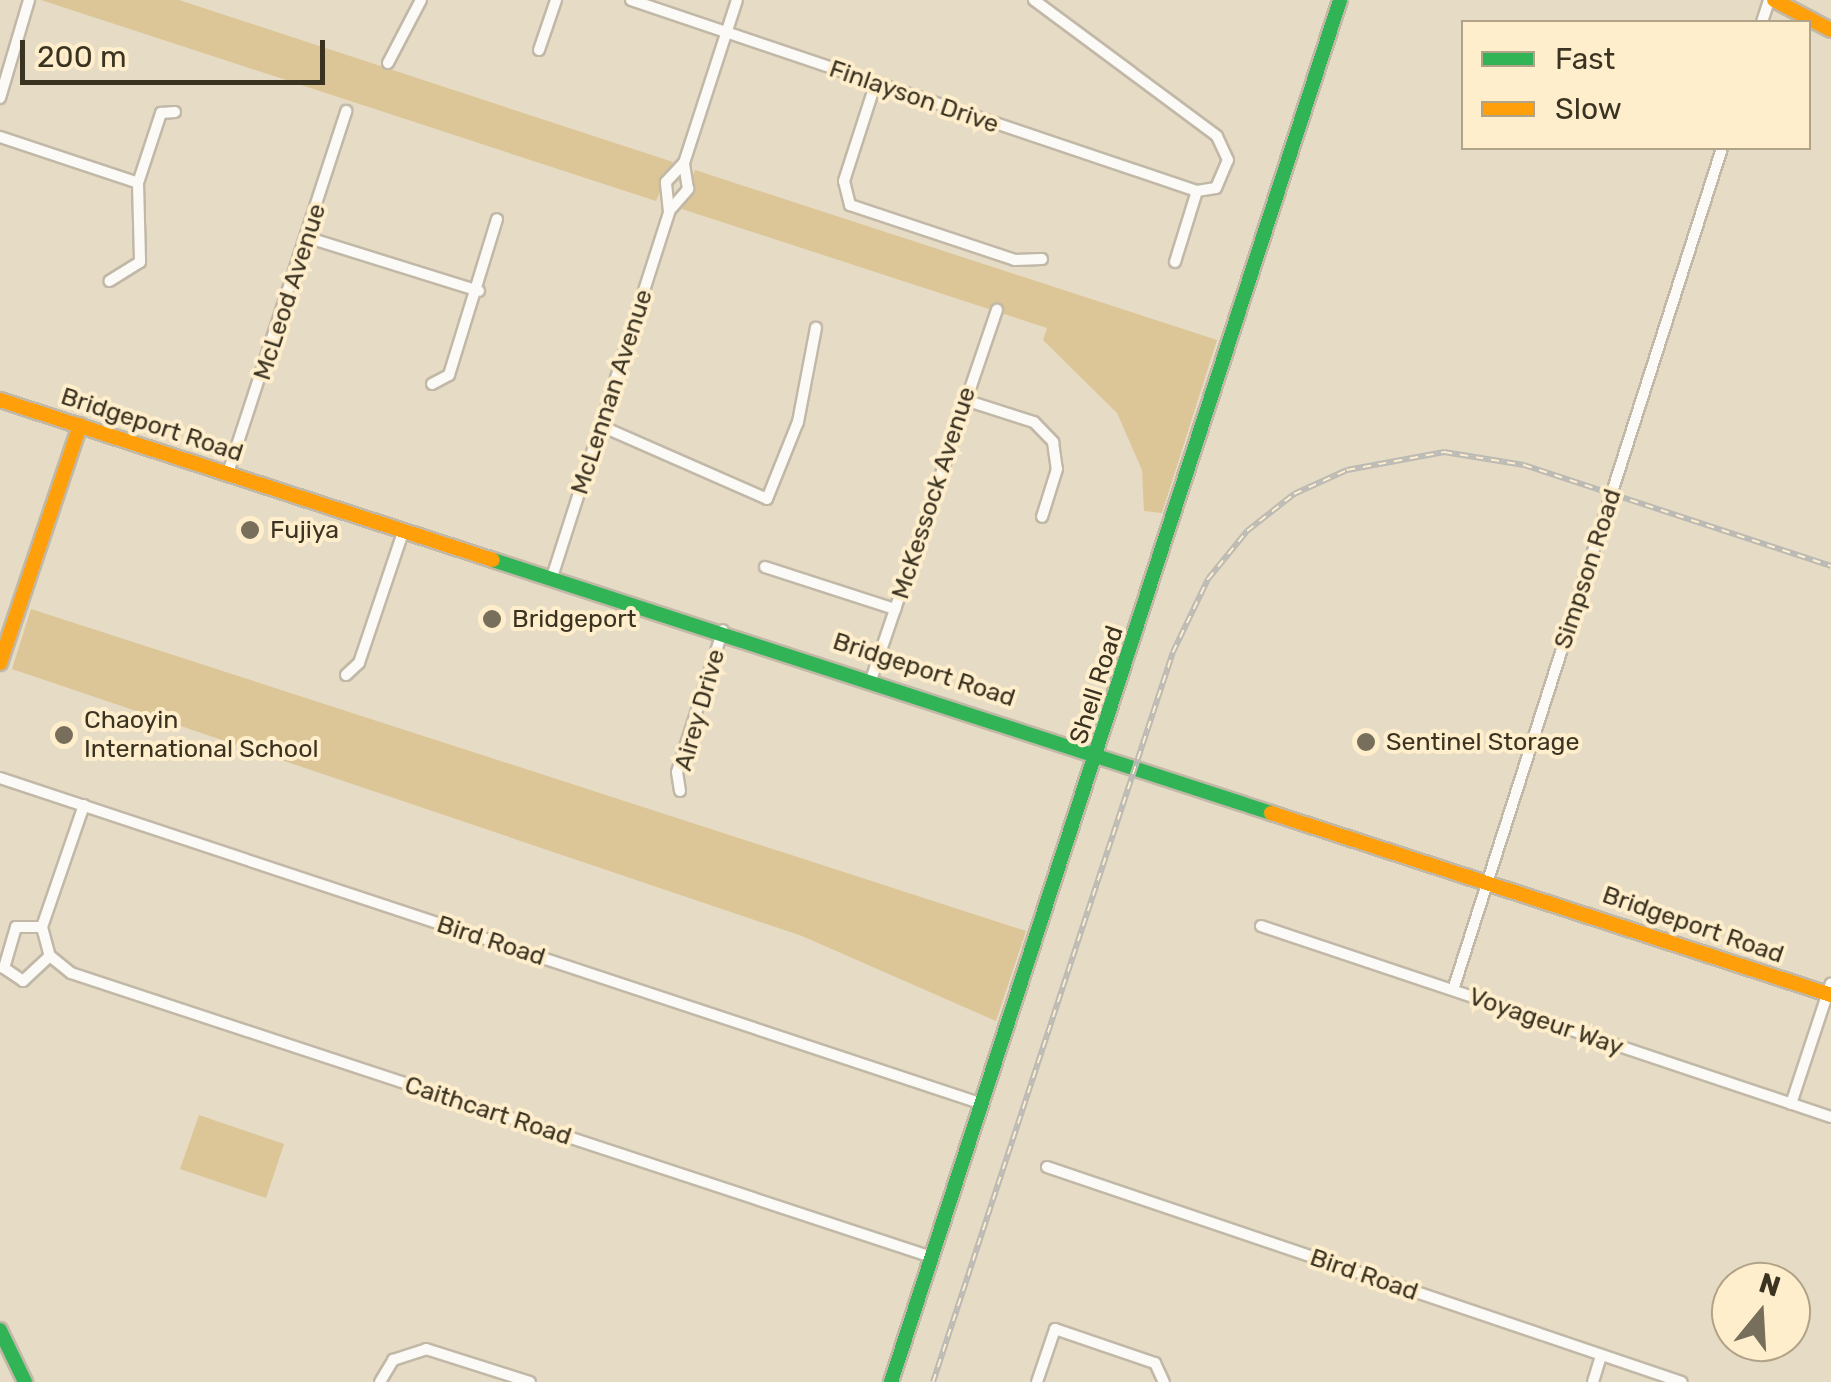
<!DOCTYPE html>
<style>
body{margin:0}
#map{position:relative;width:1831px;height:1382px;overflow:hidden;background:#e6dbc4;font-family:Rubik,sans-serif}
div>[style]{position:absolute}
.green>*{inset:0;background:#dcc697}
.roads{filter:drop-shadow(2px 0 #c1b8a7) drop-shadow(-2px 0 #c1b8a7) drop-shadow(0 2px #c1b8a7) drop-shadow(0 -2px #c1b8a7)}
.street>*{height:10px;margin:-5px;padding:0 5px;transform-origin:5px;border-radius:5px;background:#fbfaf6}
.fast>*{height:14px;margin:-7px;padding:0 7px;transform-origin:7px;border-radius:7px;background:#30b455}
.slow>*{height:14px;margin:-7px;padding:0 7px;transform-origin:7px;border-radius:7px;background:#ff9f0a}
.rail>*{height:6px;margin-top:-3px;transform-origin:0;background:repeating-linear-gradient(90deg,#fec 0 8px,#bcbab5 0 16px);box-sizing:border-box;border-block:2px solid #bcbab5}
.dots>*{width:28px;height:28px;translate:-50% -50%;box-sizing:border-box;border:5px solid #fec;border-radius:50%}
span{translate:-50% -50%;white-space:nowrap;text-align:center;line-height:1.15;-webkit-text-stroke:8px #fec;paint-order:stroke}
.street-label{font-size:25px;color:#3b3322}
.poi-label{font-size:25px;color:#3b3322}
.left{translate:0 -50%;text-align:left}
.legend{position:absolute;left:1461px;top:20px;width:350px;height:130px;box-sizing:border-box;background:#fec;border:2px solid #b1a388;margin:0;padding:12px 18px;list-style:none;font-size:30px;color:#3b3322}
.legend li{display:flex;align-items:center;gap:20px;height:50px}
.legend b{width:50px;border:2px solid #b1a388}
.north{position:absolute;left:1711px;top:1262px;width:100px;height:100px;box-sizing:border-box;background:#fec;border:2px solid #b1a388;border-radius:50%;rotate:18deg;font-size:28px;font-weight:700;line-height:40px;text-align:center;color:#3b3322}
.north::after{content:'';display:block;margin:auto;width:35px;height:45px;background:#776e5b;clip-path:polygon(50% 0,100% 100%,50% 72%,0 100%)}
.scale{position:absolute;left:20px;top:40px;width:305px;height:45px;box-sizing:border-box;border:5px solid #3b3322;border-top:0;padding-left:12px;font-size:30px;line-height:35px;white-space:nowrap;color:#3b3322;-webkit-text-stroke:8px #fec;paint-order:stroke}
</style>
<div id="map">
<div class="green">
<div style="clip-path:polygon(41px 0,179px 0,673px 162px,656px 201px)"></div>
<div style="clip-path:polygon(695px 170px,1217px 340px,1162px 513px,1144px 511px,1142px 470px,1117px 413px,1043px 340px,1047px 328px,682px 209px)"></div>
<div style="clip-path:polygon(31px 609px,1026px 931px,996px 1021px,802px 936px,12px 669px)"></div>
<div style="clip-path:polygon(199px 1115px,284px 1144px,266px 1198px,180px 1169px)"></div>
</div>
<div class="roads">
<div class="street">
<div style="left:631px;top:0;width:597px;rotate:18.65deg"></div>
<div style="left:1197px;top:191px;width:19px;rotate:-9deg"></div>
<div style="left:1216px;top:188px;width:30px;rotate:-67deg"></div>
<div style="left:1228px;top:160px;width:26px;rotate:-115deg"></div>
<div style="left:1217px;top:136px;width:228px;rotate:-143.4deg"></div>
<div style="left:1762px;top:22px;width:23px;rotate:-72deg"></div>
<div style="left:539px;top:50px;width:53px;rotate:-71.2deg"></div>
<div style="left:388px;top:63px;width:71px;rotate:-62.4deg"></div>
<div style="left:875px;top:85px;width:101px;rotate:107.9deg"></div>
<div style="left:844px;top:181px;width:25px;rotate:76deg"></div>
<div style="left:850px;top:205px;width:174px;rotate:18.4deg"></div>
<div style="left:1015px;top:260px;width:27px;rotate:-2deg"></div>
<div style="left:0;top:98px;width:102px;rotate:-73.5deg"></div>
<div style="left:0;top:137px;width:145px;rotate:18.4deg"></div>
<div style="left:138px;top:183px;width:79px;rotate:88.5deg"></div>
<div style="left:140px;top:262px;width:36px;rotate:148deg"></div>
<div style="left:138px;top:183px;width:74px;rotate:-71.8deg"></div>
<div style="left:161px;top:113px;width:14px;rotate:-4deg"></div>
<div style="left:670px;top:210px;width:28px;rotate:-49deg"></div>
<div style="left:688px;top:189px;width:26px;rotate:-99deg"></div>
<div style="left:309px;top:238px;width:178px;rotate:17.3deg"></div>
<div style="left:1175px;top:262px;width:74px;rotate:-72.8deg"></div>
<div style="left:432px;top:384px;width:19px;rotate:-28deg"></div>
<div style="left:449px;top:375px;width:163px;rotate:-72.9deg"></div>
<div style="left:965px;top:400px;width:72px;rotate:17.7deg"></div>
<div style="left:1034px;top:422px;width:28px;rotate:46deg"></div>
<div style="left:1053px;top:442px;width:27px;rotate:82deg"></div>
<div style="left:1057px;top:469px;width:50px;rotate:107.4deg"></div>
<div style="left:601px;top:426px;width:181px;rotate:23.7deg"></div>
<div style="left:767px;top:499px;width:83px;rotate:-68.1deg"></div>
<div style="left:798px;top:422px;width:96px;rotate:-79.2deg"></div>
<div style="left:228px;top:473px;width:381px;rotate:-71.9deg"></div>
<div style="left:765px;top:567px;width:137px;rotate:17.9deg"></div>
<div style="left:553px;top:574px;width:380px;rotate:-72.2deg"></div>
<div style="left:669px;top:212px;width:30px;rotate:-96deg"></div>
<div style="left:666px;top:182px;width:26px;rotate:-47deg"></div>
<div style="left:684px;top:163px;width:171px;rotate:-72deg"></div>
<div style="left:346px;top:675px;width:18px;rotate:-43deg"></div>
<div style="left:359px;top:663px;width:141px;rotate:-71.4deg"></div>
<div style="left:872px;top:677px;width:388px;rotate:-71.2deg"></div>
<div style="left:0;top:778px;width:1036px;rotate:18.35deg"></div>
<div style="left:680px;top:791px;width:19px;rotate:-99deg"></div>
<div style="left:677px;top:772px;width:149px;rotate:-72.1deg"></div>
<div style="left:84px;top:805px;width:129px;rotate:109deg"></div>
<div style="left:42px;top:927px;width:30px;rotate:75deg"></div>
<div style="left:50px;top:956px;width:27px;rotate:39deg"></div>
<div style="left:71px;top:973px;width:907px;rotate:18.26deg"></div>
<div style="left:1261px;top:926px;width:601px;rotate:18.53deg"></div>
<div style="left:42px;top:927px;width:26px;rotate:180deg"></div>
<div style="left:16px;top:927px;width:43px;rotate:106.3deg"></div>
<div style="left:4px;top:968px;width:23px;rotate:34deg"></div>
<div style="left:23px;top:981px;width:37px;rotate:-43deg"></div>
<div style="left:1453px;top:990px;width:884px;rotate:-72.28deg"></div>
<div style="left:1791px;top:1104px;width:127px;rotate:-71.7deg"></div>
<div style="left:1047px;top:1167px;width:670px;rotate:18.71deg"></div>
<div style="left:380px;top:1382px;width:26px;rotate:-59deg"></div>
<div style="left:393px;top:1360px;width:35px;rotate:-18deg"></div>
<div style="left:426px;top:1349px;width:109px;rotate:17.6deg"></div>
<div style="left:1037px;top:1382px;width:56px;rotate:-71.2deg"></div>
<div style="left:1055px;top:1329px;width:106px;rotate:18.8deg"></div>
<div style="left:1155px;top:1363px;width:21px;rotate:65deg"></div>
<div style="left:1593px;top:1382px;width:28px;rotate:-73deg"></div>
</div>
<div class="fast">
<div style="left:493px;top:560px;width:818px;rotate:18.01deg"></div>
<div style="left:0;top:1330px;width:58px;rotate:64.3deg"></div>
<div style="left:891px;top:1382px;width:1453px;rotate:-72deg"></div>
</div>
<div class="slow">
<div style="left:1774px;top:0;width:64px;rotate:27.8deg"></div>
<div style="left:0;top:400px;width:518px;rotate:17.98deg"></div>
<div style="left:0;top:663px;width:251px;rotate:-71.4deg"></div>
<div style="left:1271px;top:813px;width:589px;rotate:18deg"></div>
</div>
</div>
<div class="rail">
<div style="left:933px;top:1382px;width:768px;rotate:-71.8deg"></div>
<div style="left:1173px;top:652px;width:81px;rotate:-64.4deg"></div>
<div style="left:1208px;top:579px;width:62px;rotate:-50.9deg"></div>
<div style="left:1247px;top:531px;width:60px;rotate:-38.2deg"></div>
<div style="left:1294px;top:494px;width:58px;rotate:-24.4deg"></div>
<div style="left:1347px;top:470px;width:99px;rotate:-10.5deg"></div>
<div style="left:1444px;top:452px;width:81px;rotate:9.2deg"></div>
<div style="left:1524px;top:465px;width:323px;rotate:18.2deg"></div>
</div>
<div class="dots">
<div style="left:250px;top:530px;background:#776e5b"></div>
<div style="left:492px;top:619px;background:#776e5b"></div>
<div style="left:64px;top:735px;background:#776e5b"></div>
<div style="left:1366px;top:742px;background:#776e5b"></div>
</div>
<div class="street-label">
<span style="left:914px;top:97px;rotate:19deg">Finlayson Drive</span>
<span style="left:290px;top:292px;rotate:-72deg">McLeod Avenue</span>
<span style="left:612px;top:392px;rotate:-72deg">McLennan Avenue</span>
<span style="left:152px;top:425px;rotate:18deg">Bridgeport Road</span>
<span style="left:934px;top:493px;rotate:-72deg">McKessock Avenue</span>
<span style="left:1588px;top:569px;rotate:-72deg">Simpson Road</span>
<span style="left:924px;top:670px;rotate:18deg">Bridgeport Road</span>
<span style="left:1097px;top:685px;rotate:-72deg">Shell Road</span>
<span style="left:700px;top:710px;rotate:-74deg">Airey Drive</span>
<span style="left:1693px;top:925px;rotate:19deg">Bridgeport Road</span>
<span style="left:491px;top:941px;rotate:18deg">Bird Road</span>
<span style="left:1546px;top:1022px;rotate:19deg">Voyageur Way</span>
<span style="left:488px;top:1111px;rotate:18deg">Caithcart Road</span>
<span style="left:1364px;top:1275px;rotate:19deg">Bird Road</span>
</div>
<div class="poi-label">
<span class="left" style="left:270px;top:530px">Fujiya</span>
<span class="left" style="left:512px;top:619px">Bridgeport</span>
<span class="left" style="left:84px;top:735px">Chaoyin<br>International School</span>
<span class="left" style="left:1386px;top:742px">Sentinel Storage</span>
</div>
<ul class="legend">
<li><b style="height:12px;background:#30b455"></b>Fast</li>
<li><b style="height:12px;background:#ff9f0a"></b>Slow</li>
</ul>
<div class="north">N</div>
<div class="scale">200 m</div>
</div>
